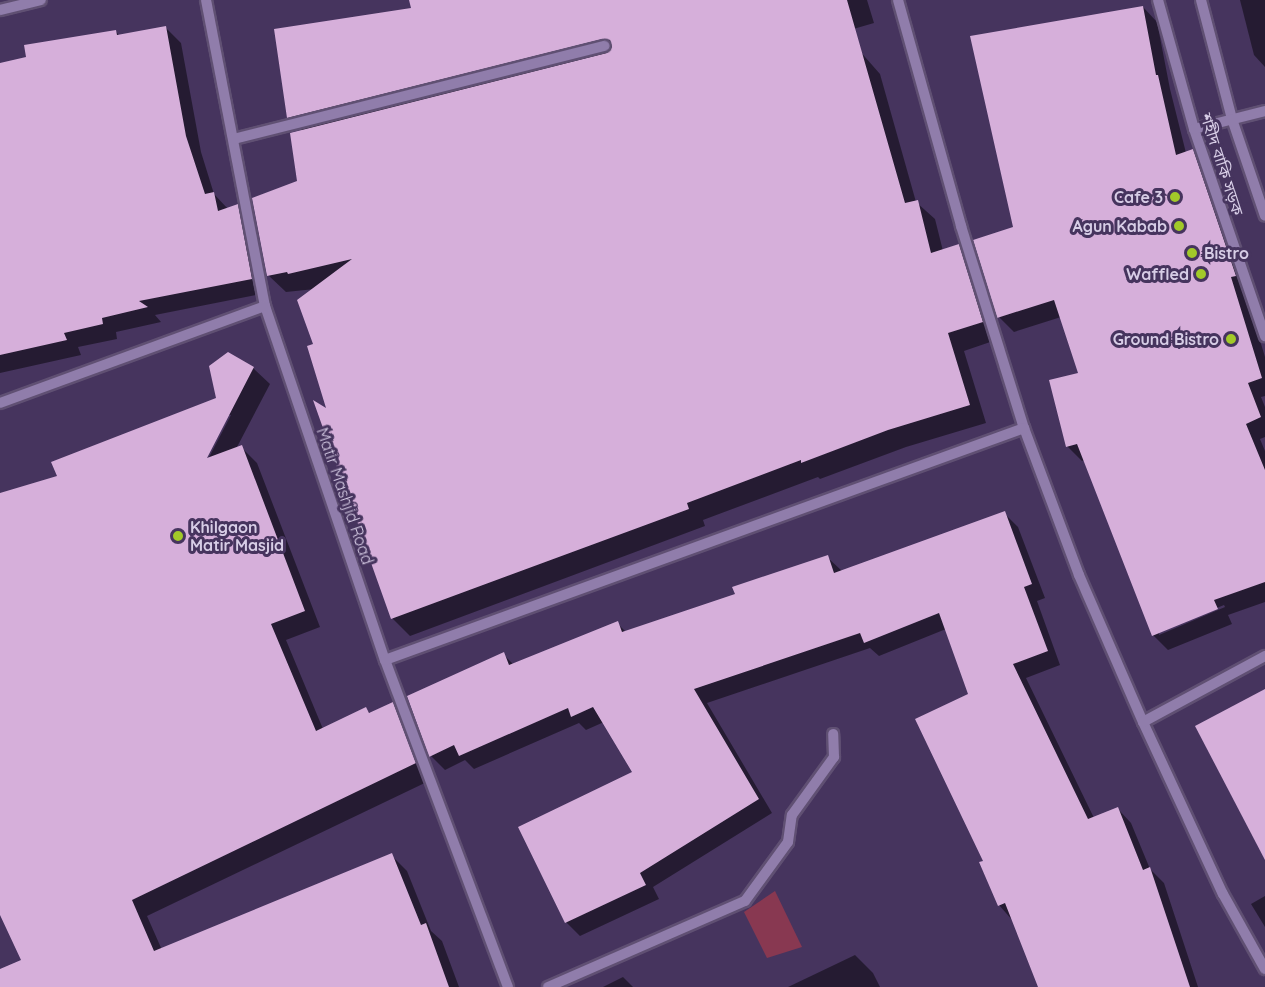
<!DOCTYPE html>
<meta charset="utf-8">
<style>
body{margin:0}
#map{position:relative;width:1265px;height:987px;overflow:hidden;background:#46345e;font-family:Quicksand,"Noto Sans Bengali",sans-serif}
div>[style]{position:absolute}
.green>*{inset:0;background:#883851}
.shadow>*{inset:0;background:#0007}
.building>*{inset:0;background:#d6afda}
.roads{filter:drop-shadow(2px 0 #605073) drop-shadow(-2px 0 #605073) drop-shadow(0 2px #605073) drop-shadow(0 -2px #605073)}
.minor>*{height:10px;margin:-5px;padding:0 5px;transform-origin:5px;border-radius:5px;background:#907dab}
.dots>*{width:16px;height:16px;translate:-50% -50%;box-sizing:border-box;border:3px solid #46345e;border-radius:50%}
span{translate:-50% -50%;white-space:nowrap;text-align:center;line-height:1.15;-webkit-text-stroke:6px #46345e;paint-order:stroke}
.street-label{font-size:16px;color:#d7cde6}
.poi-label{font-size:16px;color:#d7cde6;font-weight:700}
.right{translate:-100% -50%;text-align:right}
.left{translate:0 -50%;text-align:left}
</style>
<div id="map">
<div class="green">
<div style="clip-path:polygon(775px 891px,802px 947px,767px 958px,744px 912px)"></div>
</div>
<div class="shadow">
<div style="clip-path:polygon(410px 0,867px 0,874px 23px,843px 32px,880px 74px,916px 202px,935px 219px,943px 251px,958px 246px,976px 263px,999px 339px,964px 351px,986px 423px,906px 447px,820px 479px,818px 477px,703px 520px,705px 526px,410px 636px,393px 619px,316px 404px,329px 411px,315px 345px,315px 289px,286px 292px,268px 275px,299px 182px,303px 131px,289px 117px,412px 9px)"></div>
<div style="clip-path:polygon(1240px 0,1265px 0,1265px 67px,1254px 55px)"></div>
<div style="clip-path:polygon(evenodd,1143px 7px,1157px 22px,1170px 89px,1186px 153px,1193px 151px,1207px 166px,1265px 357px,1265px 396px,1261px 397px,1265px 407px,1265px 437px,1260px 439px,1265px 451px,1265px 602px,1228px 615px,1232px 624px,1168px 650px,1153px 635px,1085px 460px,1082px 461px,1067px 446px,1080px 374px,1061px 317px,1014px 332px,999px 317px,1015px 228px,1143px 7px,1224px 605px,1225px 607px,1159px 635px,1159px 632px,1224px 605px)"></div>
<div style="clip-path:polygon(166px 28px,181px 43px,201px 152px,214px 194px,228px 209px,237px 205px,252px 220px,266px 293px,155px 315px,161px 322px,116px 332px,117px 339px,78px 347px,81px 355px,0 373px,0 65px,116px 32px,120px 36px)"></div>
<div style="clip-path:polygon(evenodd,228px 354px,253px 368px,270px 384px,236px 449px,241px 447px,257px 463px,320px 627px,286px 640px,323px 729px,365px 709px,371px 714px,393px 704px,409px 720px,431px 780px,147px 916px,162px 950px,391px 855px,407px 871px,431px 931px,442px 941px,459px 987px,24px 987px,23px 960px,0 912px,0 494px,59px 477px,218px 399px,228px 354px,227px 415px,231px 415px,205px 465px,202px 464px,227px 415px)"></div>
<div style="clip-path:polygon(1004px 513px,1018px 527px,1045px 598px,1037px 601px,1060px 665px,1026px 678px,1094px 818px,1118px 809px,1131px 823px,1150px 869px,1164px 883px,1198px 987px,1071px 987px,999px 905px,985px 862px,970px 695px,946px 629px,879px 656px,870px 648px,707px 703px,772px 813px,653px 887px,659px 899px,580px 936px,566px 922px,520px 827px,635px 773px,604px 722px,586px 730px,579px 723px,474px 769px,465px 760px,445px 770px,431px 756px,503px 654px,514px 665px,617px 623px,626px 632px,737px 595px,827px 557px,842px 571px)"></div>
<div style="clip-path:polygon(1265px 896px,1265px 927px,1251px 904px)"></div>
<div style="clip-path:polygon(855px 955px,873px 973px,880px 987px,788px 987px)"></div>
<div style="clip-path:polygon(623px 977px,633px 987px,603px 987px)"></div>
</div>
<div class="building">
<div style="clip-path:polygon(409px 0,847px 0,905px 203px,918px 200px,931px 253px,959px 244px,983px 322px,948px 333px,970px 405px,888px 430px,801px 463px,801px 460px,687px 503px,689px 509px,391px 619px,313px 400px,326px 408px,307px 346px,313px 344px,297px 300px,352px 259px,288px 274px,287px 272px,267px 276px,252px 198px,297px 181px,290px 133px,607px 53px,612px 47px,610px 40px,603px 39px,287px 118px,274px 29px,411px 8px)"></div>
<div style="clip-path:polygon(1143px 6px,1156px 75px,1158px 75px,1176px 155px,1193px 149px,1236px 276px,1231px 277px,1262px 378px,1248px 383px,1261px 417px,1246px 424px,1265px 470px,1265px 582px,1214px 600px,1218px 609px,1152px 636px,1077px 444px,1066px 447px,1049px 380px,1078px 373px,1054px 300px,997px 318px,973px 240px,1013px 227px,970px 36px)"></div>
<div style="clip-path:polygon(166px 26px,186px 136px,205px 194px,214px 192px,218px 211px,238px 204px,252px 279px,139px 301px,148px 307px,102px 318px,103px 324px,64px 333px,67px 340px,0 355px,0 63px,26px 57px,24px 45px,116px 30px,117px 35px)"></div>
<div style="clip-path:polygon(228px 352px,254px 367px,207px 458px,242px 445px,305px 611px,271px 624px,316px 731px,366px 707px,369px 713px,393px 702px,416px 763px,132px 900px,154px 951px,392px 853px,421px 925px,426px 923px,449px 987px,0 987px,0 969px,21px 960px,0 915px,0 493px,57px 476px,51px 462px,216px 398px,209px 366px)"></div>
<div style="clip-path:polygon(1005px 511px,1032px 584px,1024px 587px,1048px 651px,1013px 664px,1088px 819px,1118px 807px,1143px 870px,1150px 867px,1190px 987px,1038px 987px,1005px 903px,998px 906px,979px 862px,983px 861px,915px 719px,968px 694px,939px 613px,864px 643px,860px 633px,694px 689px,759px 799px,640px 873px,646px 885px,565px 923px,518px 827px,632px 772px,593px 707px,571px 717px,568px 708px,459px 756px,454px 745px,429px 757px,407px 696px,504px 652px,509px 665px,618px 621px,622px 632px,735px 594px,732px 587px,828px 555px,834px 573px)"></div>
<div style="clip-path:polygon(1265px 689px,1265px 860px,1195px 726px)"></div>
</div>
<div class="roads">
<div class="minor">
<div style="left:206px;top:0;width:312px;rotate:79.1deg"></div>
<div style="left:265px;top:306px;width:374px;rotate:71.3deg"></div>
<div style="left:385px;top:660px;width:349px;rotate:69.4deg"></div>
<div style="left:898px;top:0;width:235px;rotate:74.4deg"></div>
<div style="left:961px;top:226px;width:212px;rotate:72.7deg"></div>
<div style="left:1024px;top:428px;width:157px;rotate:69.5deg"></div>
<div style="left:1079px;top:575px;width:160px;rotate:66.5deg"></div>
<div style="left:1143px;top:722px;width:190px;rotate:65.1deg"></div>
<div style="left:1223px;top:894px;width:86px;rotate:60.8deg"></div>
<div style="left:1158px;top:0;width:134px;rotate:74.4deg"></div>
<div style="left:1194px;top:129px;width:219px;rotate:71.1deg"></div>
<div style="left:1201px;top:0;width:123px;rotate:75.4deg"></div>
<div style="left:1232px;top:119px;width:102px;rotate:71.2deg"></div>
<div style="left:0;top:10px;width:42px;rotate:-13.7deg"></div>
<div style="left:1194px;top:129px;width:73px;rotate:-14.2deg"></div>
<div style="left:234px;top:139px;width:382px;rotate:-14.1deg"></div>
<div style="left:0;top:403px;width:282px;rotate:-20.1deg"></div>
<div style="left:385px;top:660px;width:680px;rotate:-19.95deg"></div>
<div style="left:1143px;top:722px;width:139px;rotate:-28.4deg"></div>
<div style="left:548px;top:987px;width:215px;rotate:-23.6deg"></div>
<div style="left:745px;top:901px;width:73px;rotate:-53.9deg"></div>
<div style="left:788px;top:842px;width:27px;rotate:-82deg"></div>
<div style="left:792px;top:815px;width:72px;rotate:-54.1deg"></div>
<div style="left:834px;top:757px;width:23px;rotate:-92deg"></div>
</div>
</div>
<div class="dots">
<div style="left:1175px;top:197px;background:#a2c929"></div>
<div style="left:1179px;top:226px;background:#a2c929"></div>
<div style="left:1192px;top:253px;background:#a2c929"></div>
<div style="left:1201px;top:274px;background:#a2c929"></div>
<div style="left:1231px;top:339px;background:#a2c929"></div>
<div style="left:178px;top:536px;background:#a2c929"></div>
</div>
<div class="street-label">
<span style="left:1222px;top:164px;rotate:72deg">শহীদ বাকি সড়ক</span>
<span style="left:345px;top:496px;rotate:71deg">Matir Mashjid Road</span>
</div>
<div class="poi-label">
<span class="right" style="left:1163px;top:197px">Cafe 3</span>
<span class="right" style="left:1167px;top:226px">Agun Kabab</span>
<span class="left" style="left:1204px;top:253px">Bistro</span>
<span class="right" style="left:1189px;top:274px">Waffled</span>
<span class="right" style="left:1219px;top:339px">Ground Bistro</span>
<span class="left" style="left:190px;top:536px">Khilgaon<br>Matir Masjid</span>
</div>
</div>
